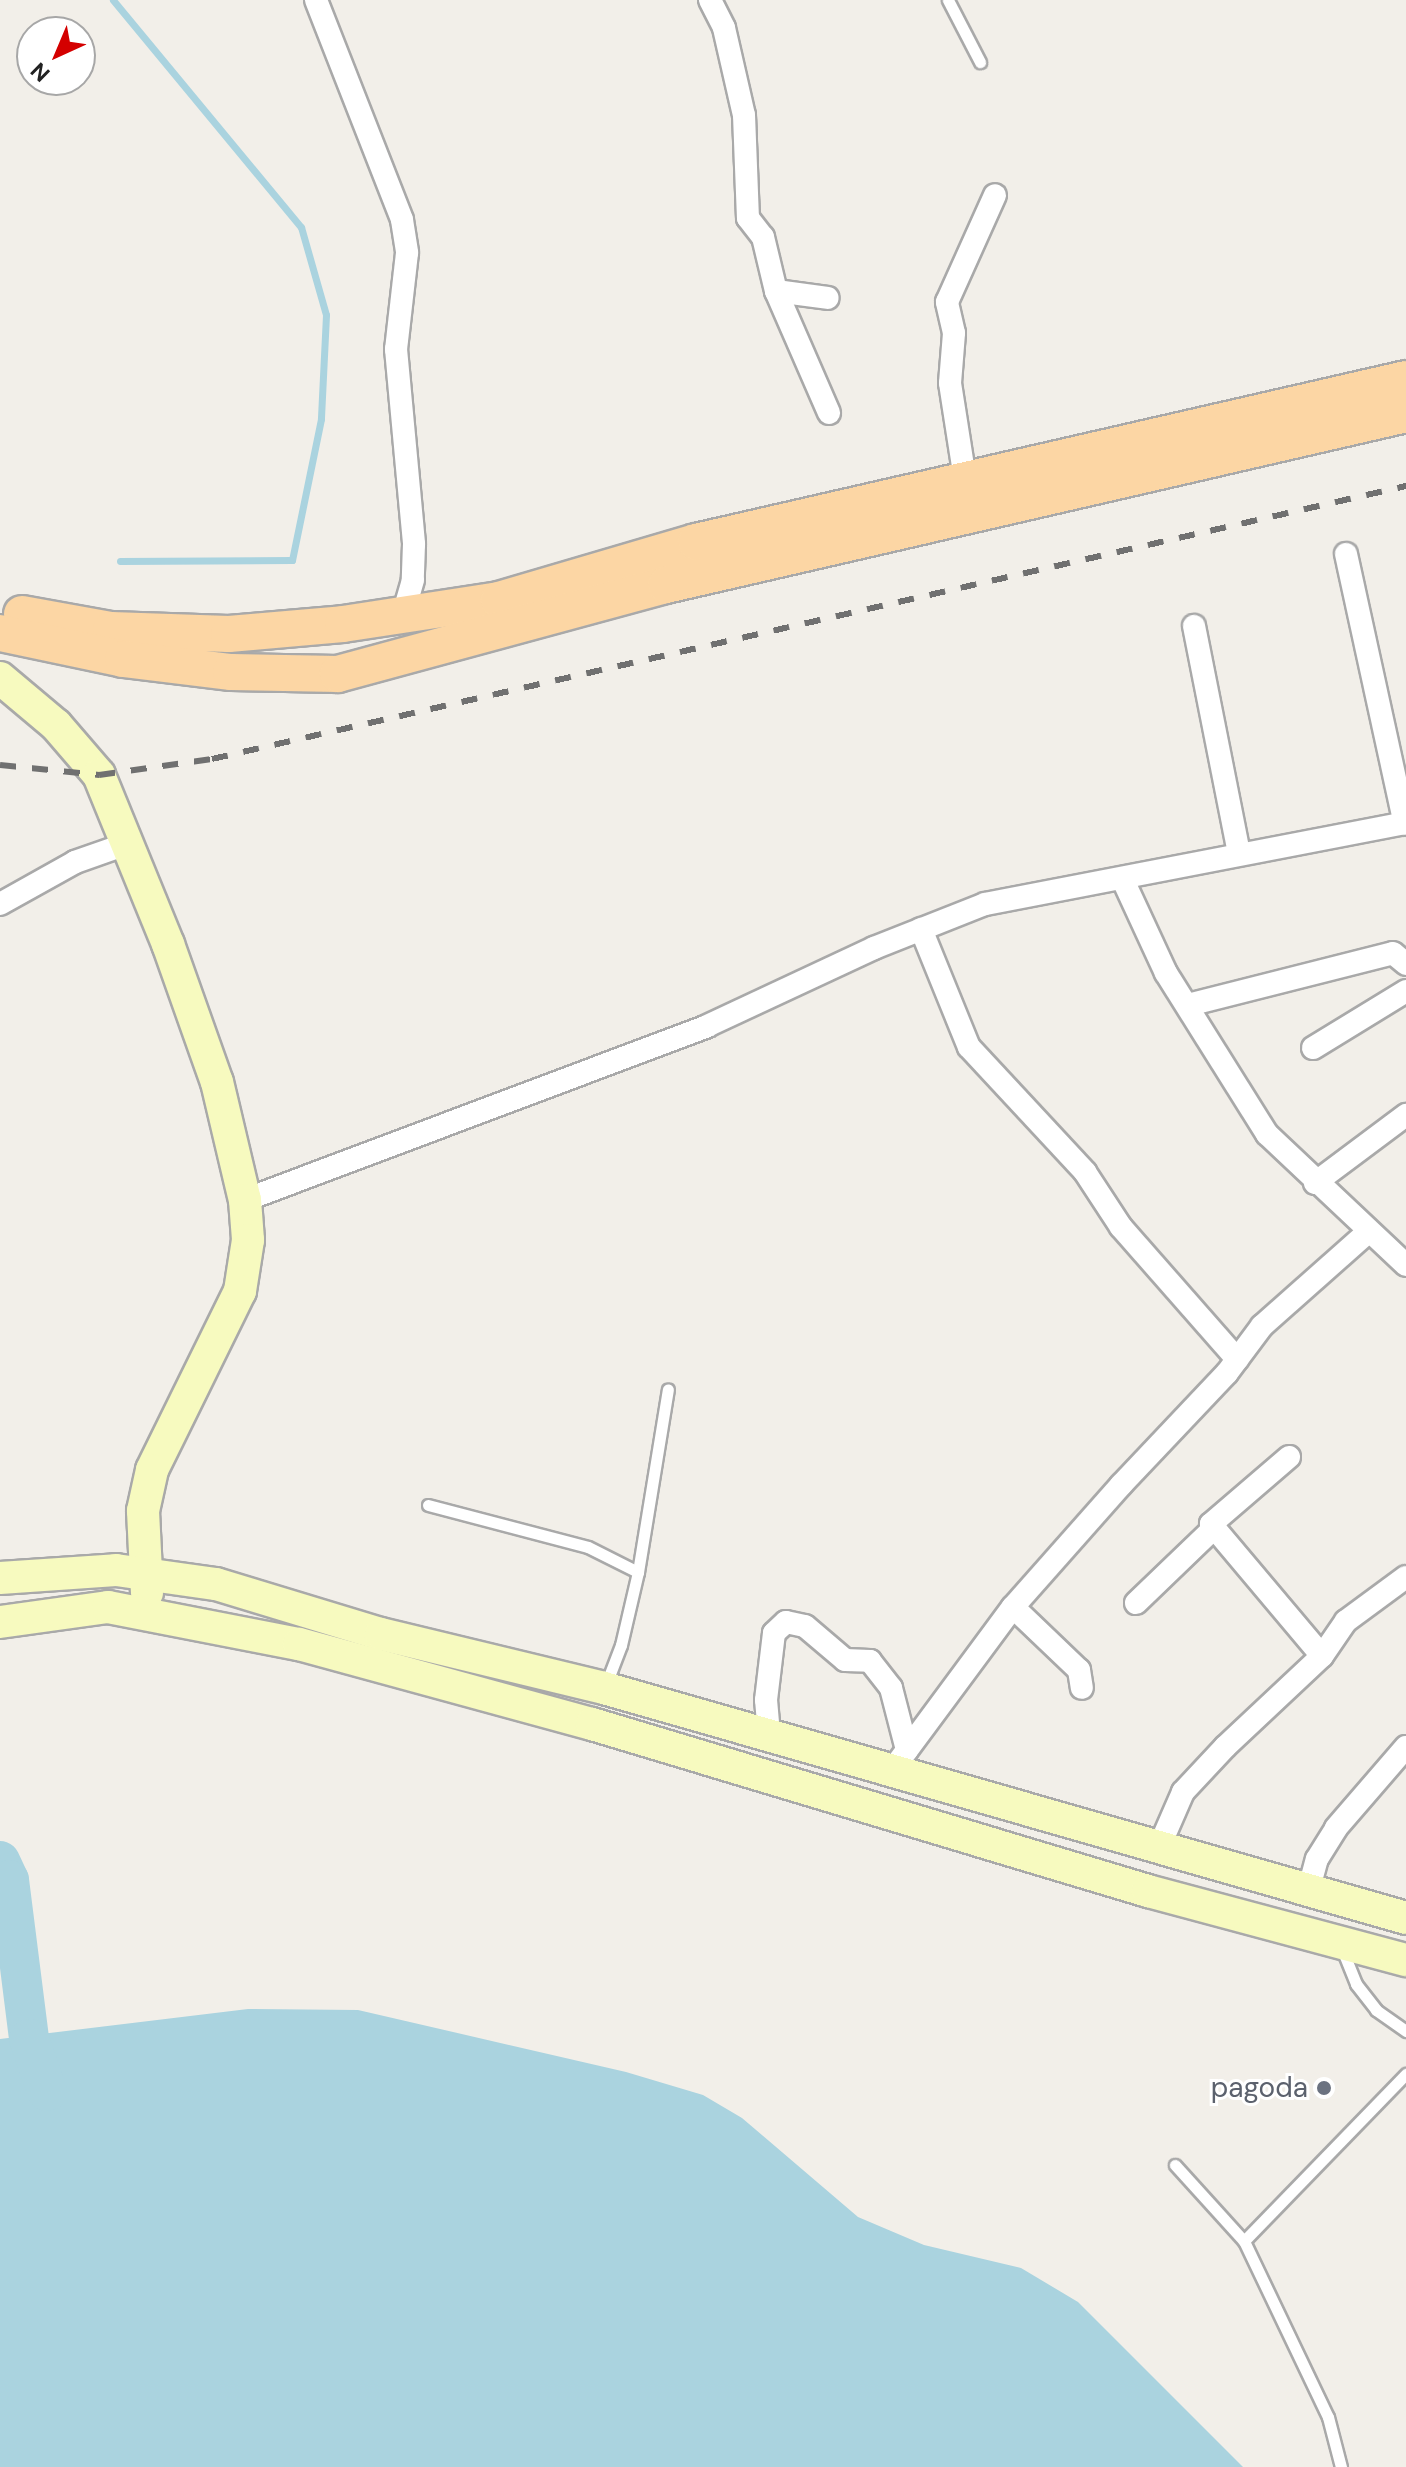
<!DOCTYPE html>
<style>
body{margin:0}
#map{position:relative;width:1406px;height:2467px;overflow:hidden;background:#f2efe9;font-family:"DM Sans",sans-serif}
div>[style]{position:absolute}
.water>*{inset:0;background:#aad3df}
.stream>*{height:7px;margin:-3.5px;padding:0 3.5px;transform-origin:3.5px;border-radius:3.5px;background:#aad3df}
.river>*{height:40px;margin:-20px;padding:0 20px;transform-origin:20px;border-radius:20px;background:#aad3df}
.roads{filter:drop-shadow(2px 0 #a9a9a9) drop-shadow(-2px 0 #a9a9a9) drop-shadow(0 2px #a9a9a9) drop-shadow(0 -2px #a9a9a9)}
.lane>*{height:11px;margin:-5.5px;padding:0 5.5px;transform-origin:5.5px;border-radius:5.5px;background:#fff}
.street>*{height:22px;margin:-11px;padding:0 11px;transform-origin:11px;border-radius:11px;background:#fff}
.secondary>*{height:32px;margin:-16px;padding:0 16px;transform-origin:16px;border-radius:16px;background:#f7fabf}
.primary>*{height:36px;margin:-18px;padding:0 18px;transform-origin:18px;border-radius:18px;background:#fcd6a4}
.rail>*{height:6px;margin-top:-3px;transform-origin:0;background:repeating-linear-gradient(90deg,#707070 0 16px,transparent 0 32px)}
.dots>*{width:22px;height:22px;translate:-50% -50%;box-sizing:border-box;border:4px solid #fff;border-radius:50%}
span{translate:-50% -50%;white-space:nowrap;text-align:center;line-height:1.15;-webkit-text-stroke:6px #fff;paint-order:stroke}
.worship-label{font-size:28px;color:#5b616d}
.right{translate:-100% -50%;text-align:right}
.north{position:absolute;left:16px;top:16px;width:80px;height:80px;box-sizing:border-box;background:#fff;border:2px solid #a7a7a7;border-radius:50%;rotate:224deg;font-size:22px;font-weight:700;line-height:32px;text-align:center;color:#222}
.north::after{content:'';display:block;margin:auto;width:28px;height:36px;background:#d40000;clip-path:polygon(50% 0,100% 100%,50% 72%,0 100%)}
</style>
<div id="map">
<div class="water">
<div style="clip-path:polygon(248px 2009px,358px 2010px,626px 2072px,703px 2095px,742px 2118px,858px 2217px,924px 2245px,1021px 2268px,1078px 2302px,1243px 2467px,0 2467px,0 2039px)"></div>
</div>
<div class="stream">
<div style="left:113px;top:0;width:295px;rotate:50.4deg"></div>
<div style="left:301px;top:227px;width:91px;rotate:74.1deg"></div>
<div style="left:326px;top:315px;width:104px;rotate:92.8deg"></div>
<div style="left:321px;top:419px;width:144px;rotate:101.6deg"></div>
<div style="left:292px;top:560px;width:172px;rotate:179.7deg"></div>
</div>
<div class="river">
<div style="left:0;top:1861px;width:21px;rotate:65deg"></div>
<div style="left:9px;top:1880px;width:160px;rotate:82.8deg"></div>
<div style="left:29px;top:2039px;width:55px;rotate:70.9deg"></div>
</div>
<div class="roads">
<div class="lane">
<div style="left:948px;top:0;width:70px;rotate:62.7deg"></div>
<div style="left:428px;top:1505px;width:165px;rotate:14.7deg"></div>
<div style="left:588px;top:1547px;width:56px;rotate:26.6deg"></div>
<div style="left:638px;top:1572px;width:75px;rotate:103.1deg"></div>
<div style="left:621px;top:1645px;width:45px;rotate:110.9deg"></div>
<div style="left:638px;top:1572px;width:185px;rotate:-80.7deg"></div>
<div style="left:1342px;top:1949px;width:38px;rotate:68deg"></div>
<div style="left:1356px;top:1984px;width:33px;rotate:52deg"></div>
<div style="left:1376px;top:2010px;width:37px;rotate:35deg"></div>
<div style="left:1175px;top:2165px;width:103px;rotate:47.8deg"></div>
<div style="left:1244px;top:2241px;width:195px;rotate:64.5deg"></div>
<div style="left:1328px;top:2417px;width:52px;rotate:75.4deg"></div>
<div style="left:1244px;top:2241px;width:233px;rotate:-45.9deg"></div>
</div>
<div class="street">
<div style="left:316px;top:0;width:236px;rotate:68.6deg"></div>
<div style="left:402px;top:220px;width:33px;rotate:81deg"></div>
<div style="left:407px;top:253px;width:97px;rotate:96.5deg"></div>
<div style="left:396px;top:349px;width:196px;rotate:84.7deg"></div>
<div style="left:414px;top:544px;width:36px;rotate:92deg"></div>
<div style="left:413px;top:580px;width:35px;rotate:106deg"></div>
<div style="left:710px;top:0;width:31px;rotate:63deg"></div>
<div style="left:724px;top:28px;width:89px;rotate:77.1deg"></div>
<div style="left:744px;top:115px;width:103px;rotate:87.8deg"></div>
<div style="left:748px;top:218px;width:24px;rotate:52deg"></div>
<div style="left:763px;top:237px;width:56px;rotate:76.5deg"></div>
<div style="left:776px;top:291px;width:133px;rotate:66.5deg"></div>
<div style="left:776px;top:291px;width:52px;rotate:7.7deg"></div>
<div style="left:965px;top:479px;width:97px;rotate:-98.9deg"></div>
<div style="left:950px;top:383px;width:50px;rotate:-85.4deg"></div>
<div style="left:954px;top:333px;width:32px;rotate:-103deg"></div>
<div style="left:947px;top:302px;width:117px;rotate:-65.8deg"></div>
<div style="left:1346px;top:554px;width:276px;rotate:77.7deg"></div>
<div style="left:1194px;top:626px;width:231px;rotate:78.8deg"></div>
<div style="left:1124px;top:882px;width:100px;rotate:65.2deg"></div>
<div style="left:1166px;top:973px;width:190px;rotate:57.9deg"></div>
<div style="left:1267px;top:1134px;width:191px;rotate:43.3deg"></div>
<div style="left:0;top:904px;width:86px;rotate:-29.2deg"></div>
<div style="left:75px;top:862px;width:54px;rotate:-19.4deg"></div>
<div style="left:921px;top:929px;width:127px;rotate:67.9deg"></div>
<div style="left:969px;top:1047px;width:171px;rotate:47.1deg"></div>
<div style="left:1085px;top:1172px;width:66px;rotate:56.8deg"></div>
<div style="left:1121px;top:1227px;width:176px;rotate:48.7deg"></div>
<div style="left:1188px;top:1005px;width:211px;rotate:-14.2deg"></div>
<div style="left:1393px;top:953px;width:17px;rotate:40deg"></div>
<div style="left:1313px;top:1048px;width:109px;rotate:-31.5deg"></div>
<div style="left:1315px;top:1183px;width:114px;rotate:-36.8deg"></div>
<div style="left:245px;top:1200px;width:494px;rotate:-20.6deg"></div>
<div style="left:707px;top:1026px;width:184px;rotate:-25deg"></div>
<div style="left:874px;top:948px;width:119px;rotate:-21.6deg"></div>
<div style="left:985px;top:904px;width:429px;rotate:-10.9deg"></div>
<div style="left:1289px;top:1457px;width:103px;rotate:139.3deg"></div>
<div style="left:1211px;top:1524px;width:172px;rotate:49.9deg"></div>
<div style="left:1136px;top:1603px;width:107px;rotate:-43.9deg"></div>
<div style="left:1013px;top:1607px;width:91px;rotate:43.7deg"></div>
<div style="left:1079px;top:1670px;width:18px;rotate:81deg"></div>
<div style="left:769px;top:1734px;width:34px;rotate:-95deg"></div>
<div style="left:766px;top:1700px;width:67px;rotate:-83.2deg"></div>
<div style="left:774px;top:1633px;width:16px;rotate:-43deg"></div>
<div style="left:786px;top:1622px;width:19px;rotate:12deg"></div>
<div style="left:805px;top:1626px;width:52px;rotate:40.4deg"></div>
<div style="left:845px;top:1660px;width:25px;rotate:2deg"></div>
<div style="left:870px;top:1661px;width:34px;rotate:52deg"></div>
<div style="left:891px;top:1688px;width:64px;rotate:75.5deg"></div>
<div style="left:893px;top:1769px;width:202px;rotate:-53.5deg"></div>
<div style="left:1013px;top:1607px;width:163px;rotate:-48.5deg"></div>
<div style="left:1121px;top:1485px;width:154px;rotate:-46.6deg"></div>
<div style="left:1227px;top:1373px;width:59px;rotate:-53.3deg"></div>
<div style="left:1262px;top:1326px;width:142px;rotate:-41.6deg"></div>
<div style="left:1160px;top:1845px;width:58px;rotate:-66.5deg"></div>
<div style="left:1183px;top:1792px;width:62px;rotate:-47deg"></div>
<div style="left:1225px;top:1747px;width:133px;rotate:-43.2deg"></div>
<div style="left:1322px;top:1656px;width:42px;rotate:-55.6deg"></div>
<div style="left:1346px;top:1621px;width:74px;rotate:-36.3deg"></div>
<div style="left:1308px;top:1892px;width:34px;rotate:-75deg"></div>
<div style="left:1317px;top:1859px;width:36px;rotate:-58deg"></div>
<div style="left:1336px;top:1828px;width:107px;rotate:-49.2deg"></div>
</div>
<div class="secondary">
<div style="left:0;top:678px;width:73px;rotate:40deg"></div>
<div style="left:56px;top:725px;width:66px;rotate:49.3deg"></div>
<div style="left:99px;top:775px;width:183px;rotate:67.8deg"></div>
<div style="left:168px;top:944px;width:146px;rotate:70.5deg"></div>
<div style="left:217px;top:1082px;width:121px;rotate:76.7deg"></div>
<div style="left:245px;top:1200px;width:40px;rotate:85.7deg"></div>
<div style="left:248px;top:1240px;width:52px;rotate:98.9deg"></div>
<div style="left:240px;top:1291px;width:199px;rotate:116.2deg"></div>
<div style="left:152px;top:1470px;width:42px;rotate:102.4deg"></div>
<div style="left:143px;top:1511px;width:82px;rotate:87.2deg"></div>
<div style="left:0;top:1578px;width:116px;rotate:-3.9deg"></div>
<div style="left:116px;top:1570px;width:101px;rotate:8deg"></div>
<div style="left:216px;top:1584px;width:172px;rotate:16.9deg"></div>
<div style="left:381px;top:1634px;width:229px;rotate:13.6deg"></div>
<div style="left:604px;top:1688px;width:834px;rotate:16deg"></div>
<div style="left:0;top:1622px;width:109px;rotate:-7.9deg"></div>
<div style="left:108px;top:1607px;width:195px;rotate:11deg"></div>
<div style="left:299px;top:1644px;width:304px;rotate:15.3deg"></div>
<div style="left:592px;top:1724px;width:581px;rotate:16.72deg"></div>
<div style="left:1148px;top:1891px;width:267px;rotate:15deg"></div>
</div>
<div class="primary">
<div style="left:22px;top:614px;width:90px;rotate:10.2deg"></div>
<div style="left:111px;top:630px;width:118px;rotate:1.9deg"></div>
<div style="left:229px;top:634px;width:114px;rotate:-5deg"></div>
<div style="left:343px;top:624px;width:158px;rotate:-8.7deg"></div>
<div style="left:499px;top:600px;width:205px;rotate:-16.4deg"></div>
<div style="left:696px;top:542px;width:728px;rotate:-12.93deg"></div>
<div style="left:0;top:633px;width:126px;rotate:11.9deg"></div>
<div style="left:123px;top:659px;width:109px;rotate:6.9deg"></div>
<div style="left:231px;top:672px;width:107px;rotate:1.1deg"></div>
<div style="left:338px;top:674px;width:340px;rotate:-15.2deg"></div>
<div style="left:666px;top:585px;width:760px;rotate:-13.01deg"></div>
</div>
</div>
<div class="rail">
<div style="left:0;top:765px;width:100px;rotate:5.8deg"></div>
<div style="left:99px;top:775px;width:114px;rotate:-8.1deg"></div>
<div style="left:212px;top:759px;width:1225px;rotate:-12.88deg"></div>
</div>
<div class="dots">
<div style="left:1324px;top:2088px;background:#6b7280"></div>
</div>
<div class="worship-label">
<span class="right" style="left:1308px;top:2088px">pagoda</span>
</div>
<div class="north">N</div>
</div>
